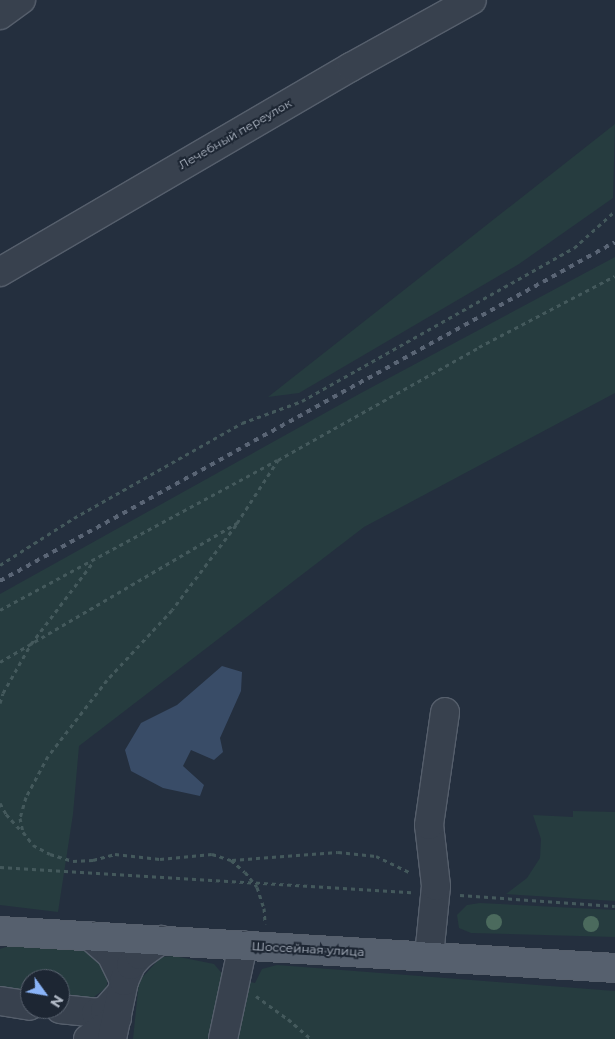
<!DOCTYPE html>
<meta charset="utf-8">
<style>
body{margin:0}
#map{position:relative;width:615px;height:1039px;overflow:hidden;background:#242f3e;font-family:Montserrat,sans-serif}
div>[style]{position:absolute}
.green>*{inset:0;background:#263c3f}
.water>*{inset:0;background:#394c67}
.path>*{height:3px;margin-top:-1.5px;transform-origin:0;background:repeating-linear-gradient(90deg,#44595c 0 4px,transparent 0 8px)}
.roads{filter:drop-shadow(1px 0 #565f6c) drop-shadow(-1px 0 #565f6c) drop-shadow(0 1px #565f6c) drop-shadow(0 -1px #565f6c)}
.minor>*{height:28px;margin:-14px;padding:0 14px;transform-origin:14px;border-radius:14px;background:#38414e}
.major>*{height:28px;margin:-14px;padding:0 14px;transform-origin:14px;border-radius:14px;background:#56606e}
.rail>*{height:4px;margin-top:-2px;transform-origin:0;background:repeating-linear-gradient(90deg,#5a6575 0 5px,transparent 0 10px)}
.trees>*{width:16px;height:16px;margin:-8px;border-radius:50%;background:#4b6a5d}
span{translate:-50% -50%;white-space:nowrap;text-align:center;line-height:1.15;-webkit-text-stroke:4px #1d2633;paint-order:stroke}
.street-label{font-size:12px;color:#b4bcc9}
.north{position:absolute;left:20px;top:969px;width:50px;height:50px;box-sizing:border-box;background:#1d2633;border:1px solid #59626f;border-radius:50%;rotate:122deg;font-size:14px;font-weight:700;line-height:20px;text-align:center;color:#b4bcc9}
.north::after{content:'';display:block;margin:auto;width:18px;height:22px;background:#8ab4f8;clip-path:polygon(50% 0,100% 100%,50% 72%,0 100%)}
</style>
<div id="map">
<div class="green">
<div style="clip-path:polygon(615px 124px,613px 198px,519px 264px,299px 393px,268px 397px)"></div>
<div style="clip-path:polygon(615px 257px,615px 393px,364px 527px,79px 746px,73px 814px,58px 912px,0 905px,0 594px,361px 393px)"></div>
<div style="clip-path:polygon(573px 811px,615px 812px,615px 901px,506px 894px,527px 878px,540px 858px,541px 839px,533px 815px,573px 817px)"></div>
<div style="clip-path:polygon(480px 903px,615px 910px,615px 937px,471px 933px,459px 928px,457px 915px,467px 905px)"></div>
<div style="clip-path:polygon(9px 946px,95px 951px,109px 975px,106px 988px,91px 999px,60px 1000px,60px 979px,30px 979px,30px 997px,0 990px,0 949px)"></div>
<div style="clip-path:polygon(174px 956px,214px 964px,225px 977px,255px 983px,262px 969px,277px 965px,615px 991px,615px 1039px,133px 1039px,139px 981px,161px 957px)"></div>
</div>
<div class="water">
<div style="clip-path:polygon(222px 666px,242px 672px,241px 691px,220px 738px,223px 752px,214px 760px,191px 750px,183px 766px,204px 785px,200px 796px,163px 788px,131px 771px,125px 750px,141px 723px,177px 705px)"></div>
</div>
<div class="path">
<div style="left:236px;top:525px;width:106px;rotate:127deg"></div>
<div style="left:172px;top:610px;width:96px;rotate:132.9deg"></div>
<div style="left:107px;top:680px;width:96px;rotate:127.8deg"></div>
<div style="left:48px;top:756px;width:47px;rotate:118.2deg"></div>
<div style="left:26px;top:797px;width:22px;rotate:106deg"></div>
<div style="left:20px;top:818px;width:14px;rotate:78deg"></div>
<div style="left:23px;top:832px;width:16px;rotate:52deg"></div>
<div style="left:33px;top:845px;width:19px;rotate:28deg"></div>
<div style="left:50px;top:854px;width:24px;rotate:17deg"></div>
<div style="left:73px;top:861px;width:20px;rotate:-3deg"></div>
<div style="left:93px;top:860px;width:23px;rotate:-15deg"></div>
<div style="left:115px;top:854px;width:45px;rotate:6.3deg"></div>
<div style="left:160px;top:859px;width:52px;rotate:-5.5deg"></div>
<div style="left:212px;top:854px;width:20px;rotate:18deg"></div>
<div style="left:231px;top:860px;width:18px;rotate:41deg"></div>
<div style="left:245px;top:872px;width:19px;rotate:51deg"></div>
<div style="left:257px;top:887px;width:22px;rotate:72deg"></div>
<div style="left:264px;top:908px;width:16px;rotate:86deg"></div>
<div style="left:0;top:565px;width:88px;rotate:-32.4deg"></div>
<div style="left:74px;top:518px;width:193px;rotate:-29.5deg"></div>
<div style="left:242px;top:423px;width:64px;rotate:-20.1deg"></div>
<div style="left:302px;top:401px;width:312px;rotate:-29.4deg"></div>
<div style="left:574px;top:248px;width:55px;rotate:-42.1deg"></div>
<div style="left:0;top:610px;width:315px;rotate:-28.4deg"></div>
<div style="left:0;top:662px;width:275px;rotate:-30.4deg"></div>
<div style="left:237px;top:523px;width:75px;rotate:-56.9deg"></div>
<div style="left:278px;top:460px;width:231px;rotate:-29.3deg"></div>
<div style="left:479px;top:347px;width:153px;rotate:-27.6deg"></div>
<div style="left:0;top:703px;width:10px;rotate:-73deg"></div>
<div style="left:3px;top:693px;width:56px;rotate:-60.3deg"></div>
<div style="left:31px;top:644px;width:104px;rotate:-52.8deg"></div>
<div style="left:0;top:803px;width:13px;rotate:61deg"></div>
<div style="left:6px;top:814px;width:24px;rotate:48deg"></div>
<div style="left:232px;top:860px;width:106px;rotate:-4.3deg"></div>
<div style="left:338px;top:852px;width:38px;rotate:6deg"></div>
<div style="left:376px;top:856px;width:37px;rotate:26deg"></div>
<div style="left:0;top:867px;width:412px;rotate:3.5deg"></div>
<div style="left:460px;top:895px;width:155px;rotate:4.1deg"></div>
<div style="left:256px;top:996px;width:39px;rotate:36deg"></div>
<div style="left:288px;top:1019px;width:30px;rotate:41deg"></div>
</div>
<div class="roads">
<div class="minor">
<div style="left:0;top:15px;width:26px;rotate:-36deg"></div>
<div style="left:0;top:272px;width:406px;rotate:-30.3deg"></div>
<div style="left:351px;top:67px;width:138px;rotate:-29deg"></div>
<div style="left:90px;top:936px;width:28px;rotate:41deg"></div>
<div style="left:111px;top:954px;width:30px;rotate:64deg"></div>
<div style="left:429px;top:956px;width:70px;rotate:-84.3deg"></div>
<div style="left:436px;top:886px;width:61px;rotate:-96.5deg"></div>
<div style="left:429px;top:825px;width:114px;rotate:-81.9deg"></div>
<div style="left:0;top:1001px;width:30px;rotate:9deg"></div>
<div style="left:60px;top:1009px;width:36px;rotate:6deg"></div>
<div style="left:96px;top:1013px;width:9px;rotate:-13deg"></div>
<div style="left:105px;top:1011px;width:24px;rotate:-48deg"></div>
<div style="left:88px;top:1039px;width:36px;rotate:-36deg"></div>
<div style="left:112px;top:1039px;width:59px;rotate:-78.3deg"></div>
<div style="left:124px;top:981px;width:17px;rotate:-66deg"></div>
<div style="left:131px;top:965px;width:13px;rotate:-48deg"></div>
<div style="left:140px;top:955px;width:26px;rotate:-36deg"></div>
<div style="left:223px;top:1039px;width:96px;rotate:-78deg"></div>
</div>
<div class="major">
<div style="left:0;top:931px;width:616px;rotate:3.44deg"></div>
</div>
</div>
<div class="rail">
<div style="left:0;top:581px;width:702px;rotate:-28.86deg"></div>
</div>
<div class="trees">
<div style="left:494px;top:922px"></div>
<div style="left:591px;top:924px"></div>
</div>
<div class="street-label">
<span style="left:235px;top:134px;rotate:-30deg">Лечебный переулок</span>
<span style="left:308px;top:949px;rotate:3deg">Шоссейная улица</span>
</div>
<div class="north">N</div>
</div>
